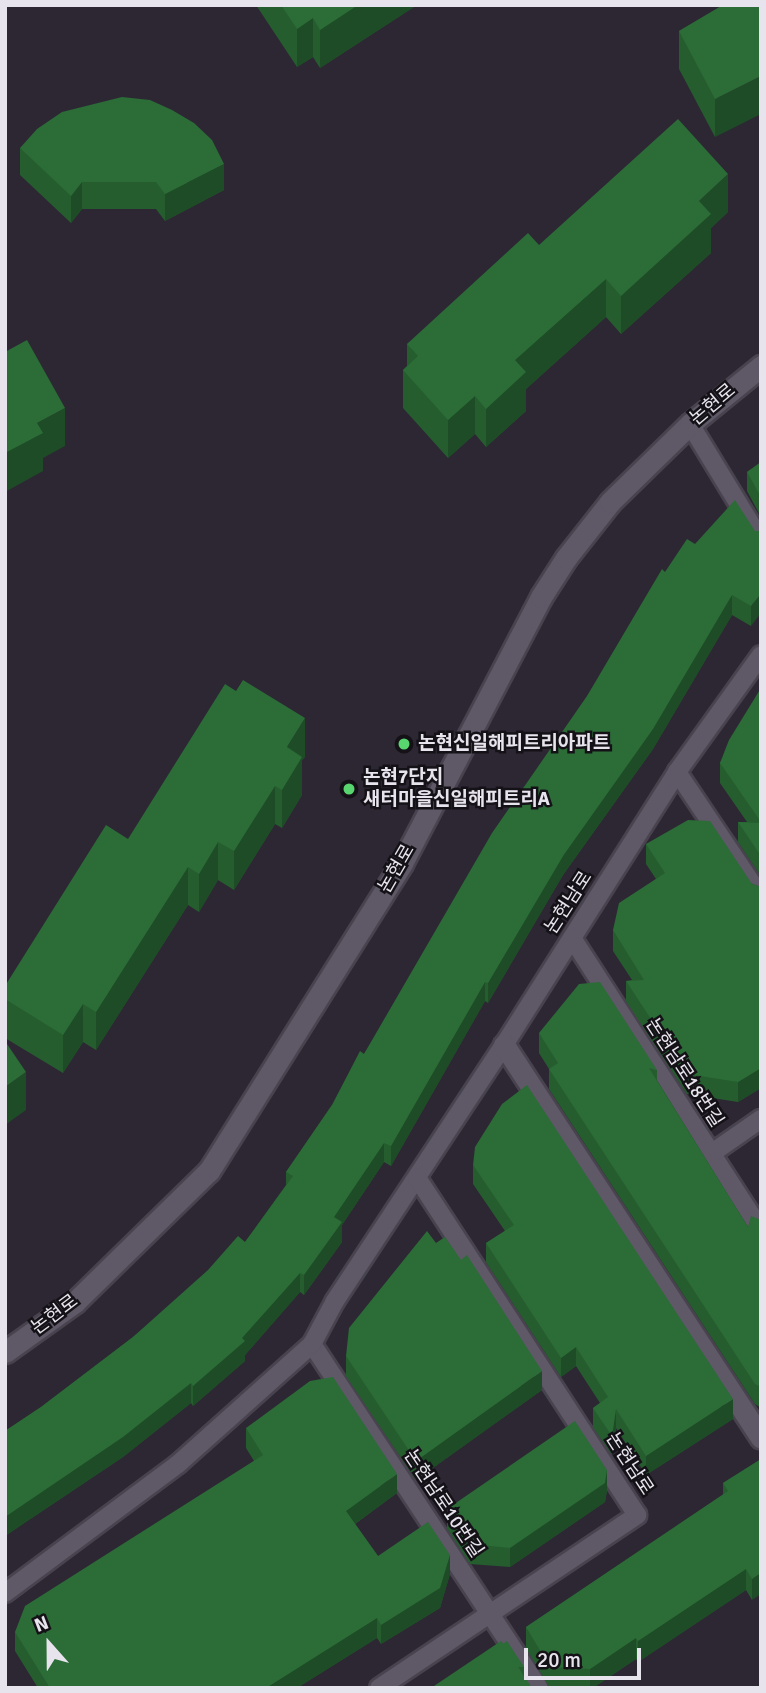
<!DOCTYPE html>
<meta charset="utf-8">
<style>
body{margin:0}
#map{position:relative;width:766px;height:1693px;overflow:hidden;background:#2d2734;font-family:Signika,"Noto Sans KR",sans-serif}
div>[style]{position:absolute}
.roads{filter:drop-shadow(2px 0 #48434e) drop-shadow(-2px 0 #48434e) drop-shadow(0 2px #48434e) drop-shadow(0 -2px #48434e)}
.lane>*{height:18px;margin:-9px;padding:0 9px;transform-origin:9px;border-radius:9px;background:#5e5867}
.street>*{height:21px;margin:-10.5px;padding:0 10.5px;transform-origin:10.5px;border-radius:10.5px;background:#5e5867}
.wall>*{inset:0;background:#255d2f}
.shaded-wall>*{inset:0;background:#1e4c26}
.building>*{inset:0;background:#2b6c37}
.dots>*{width:19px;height:19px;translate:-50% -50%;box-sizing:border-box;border:4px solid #141117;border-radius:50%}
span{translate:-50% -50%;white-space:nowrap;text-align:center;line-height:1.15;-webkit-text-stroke:5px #141117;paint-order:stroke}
.street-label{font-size:19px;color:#e8e4ed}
.poi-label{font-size:19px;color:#e8e4ed;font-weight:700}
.left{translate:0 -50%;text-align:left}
.frame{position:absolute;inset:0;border:7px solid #e8e4ed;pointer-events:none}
.north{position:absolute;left:14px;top:1609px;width:70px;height:70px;-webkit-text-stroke:5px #141117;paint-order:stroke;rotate:339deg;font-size:19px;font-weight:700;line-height:28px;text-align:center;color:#e8e4ed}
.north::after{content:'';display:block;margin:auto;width:24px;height:32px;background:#e8e4ed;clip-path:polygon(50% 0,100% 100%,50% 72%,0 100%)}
.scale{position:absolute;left:524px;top:1648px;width:117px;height:32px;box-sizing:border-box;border:4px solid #e8e4ed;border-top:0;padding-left:9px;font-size:21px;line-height:24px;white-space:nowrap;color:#e8e4ed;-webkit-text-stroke:5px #141117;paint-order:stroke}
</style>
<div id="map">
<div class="roads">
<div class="lane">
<div style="left:690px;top:424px;width:137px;rotate:58.7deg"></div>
<div style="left:677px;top:772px;width:151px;rotate:56.1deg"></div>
<div style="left:572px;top:938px;width:348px;rotate:57.1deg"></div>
<div style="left:712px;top:1153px;width:60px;rotate:-34.8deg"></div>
<div style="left:312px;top:1344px;width:412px;rotate:56.6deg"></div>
<div style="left:5px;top:1593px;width:216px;rotate:-36.7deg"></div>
<div style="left:178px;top:1464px;width:180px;rotate:-41.8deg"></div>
<div style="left:312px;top:1344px;width:49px;rotate:-61.9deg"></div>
<div style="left:335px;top:1301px;width:307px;rotate:-56.6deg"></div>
<div style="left:504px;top:1045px;width:323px;rotate:-57.6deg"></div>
<div style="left:677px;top:772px;width:144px;rotate:-54.3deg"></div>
<div style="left:379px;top:1688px;width:311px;rotate:-33.8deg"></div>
<div style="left:637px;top:1515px;width:403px;rotate:-123.1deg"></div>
</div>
<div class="street">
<div style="left:504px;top:1045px;width:469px;rotate:56.8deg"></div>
<div style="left:5px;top:1352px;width:86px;rotate:-35.5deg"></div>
<div style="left:75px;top:1302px;width:187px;rotate:-44.4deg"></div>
<div style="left:209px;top:1171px;width:363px;rotate:-57.9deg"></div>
<div style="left:402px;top:863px;width:300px;rotate:-62.4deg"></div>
<div style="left:541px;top:597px;width:46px;rotate:-57.3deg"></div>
<div style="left:566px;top:558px;width:71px;rotate:-51.8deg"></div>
<div style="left:610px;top:502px;width:112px;rotate:-44.3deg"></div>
<div style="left:690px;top:424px;width:92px;rotate:-39.2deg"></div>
</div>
</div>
<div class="wall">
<div style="clip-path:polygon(256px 5px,417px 5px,320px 68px,313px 57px,297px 67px)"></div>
<div style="clip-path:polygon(723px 5px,715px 137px,679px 69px,679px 31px)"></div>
<div style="clip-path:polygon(20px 148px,224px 190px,165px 221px,156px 209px,82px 209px,71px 223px,20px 175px)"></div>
<div style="clip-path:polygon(728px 212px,711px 228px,711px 253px,621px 334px,606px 317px,526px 389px,526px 411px,486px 447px,475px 434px,448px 458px,403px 408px,403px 370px,407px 366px,407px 344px,539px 245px)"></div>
<div style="clip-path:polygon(761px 462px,761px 517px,747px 491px,747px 472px)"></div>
<div style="clip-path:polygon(755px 531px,751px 626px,732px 615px,653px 749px,563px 875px,488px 1003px,485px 1001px,391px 1166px,384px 1162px,342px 1225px,342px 1242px,304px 1295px,300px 1292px,245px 1355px,245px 1361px,193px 1406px,191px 1403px,123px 1457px,5px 1536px,5px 1431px,41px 1407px,133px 1337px,245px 1242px,286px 1185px,286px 1172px,332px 1105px,364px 1054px,665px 572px,695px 544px)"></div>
<div style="clip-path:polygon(761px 688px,761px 876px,738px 842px,738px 822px,747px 822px,720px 783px,720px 763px)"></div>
<div style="clip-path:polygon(305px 757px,302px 760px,302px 795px,282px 828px,275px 824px,234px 890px,218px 880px,199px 912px,188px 905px,96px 1050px,83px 1042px,63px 1073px,5px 1038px,5px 986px,128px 839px)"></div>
<div style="clip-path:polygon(646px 844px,761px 887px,761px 1088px,738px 1102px,687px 1094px,626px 1001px,626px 981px,632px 980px,613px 951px,613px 930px,656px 879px,646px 864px)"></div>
<div style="clip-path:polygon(539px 1033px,657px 1070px,657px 1080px,748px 1227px,761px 1220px,761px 1408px,755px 1404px,549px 1089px,549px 1069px,539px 1053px)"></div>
<div style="clip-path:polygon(473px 1165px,733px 1419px,646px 1475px,616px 1428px,612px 1455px,593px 1427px,593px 1408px,600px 1403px,576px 1366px,561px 1377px,486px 1262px,486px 1243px,505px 1231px,473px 1184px)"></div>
<div style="clip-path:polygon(761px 1178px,761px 1209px,759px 1206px,759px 1186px)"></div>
<div style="clip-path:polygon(346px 1356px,542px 1390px,416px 1480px,346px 1376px)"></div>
<div style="clip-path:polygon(246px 1428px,397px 1493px,355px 1524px,378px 1556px,450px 1574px,440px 1608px,381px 1644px,377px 1638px,297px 1688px,38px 1688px,15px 1651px,15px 1632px,254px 1461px,246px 1448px)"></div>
<div style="clip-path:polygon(761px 1459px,752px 1600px,746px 1590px,638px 1662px,636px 1659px,593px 1688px,550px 1688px,526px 1648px,526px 1627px,723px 1495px,723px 1483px)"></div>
<div style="clip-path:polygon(607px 1490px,605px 1502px,510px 1567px,470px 1564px,447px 1528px,447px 1509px)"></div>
<div style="clip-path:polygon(501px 1641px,524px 1667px,524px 1677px)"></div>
</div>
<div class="shaded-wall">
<div style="clip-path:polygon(358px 5px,417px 5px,320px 68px,320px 30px)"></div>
<div style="clip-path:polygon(313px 18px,313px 57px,297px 67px,297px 29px)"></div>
<div style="clip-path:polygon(761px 76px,761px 114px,715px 137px,715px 99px)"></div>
<div style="clip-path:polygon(224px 164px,224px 190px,165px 221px,165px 194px)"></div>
<div style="clip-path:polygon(728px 174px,728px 212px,711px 228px,711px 253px,621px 334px,621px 296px,699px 201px)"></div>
<div style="clip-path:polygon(82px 182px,82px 209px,71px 223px,71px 196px)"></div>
<div style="clip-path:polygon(606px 279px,606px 317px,526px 389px,526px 411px,486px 447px,486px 409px,515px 360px)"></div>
<div style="clip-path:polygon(475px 396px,475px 434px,448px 458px,448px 420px)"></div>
<div style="clip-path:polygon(65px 408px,65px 446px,43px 458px,43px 471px,5px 492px,5px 453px,37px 423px)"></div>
<div style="clip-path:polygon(761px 594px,761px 613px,751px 626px,751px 606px)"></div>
<div style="clip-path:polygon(732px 595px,732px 615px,653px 749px,563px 875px,488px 1003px,488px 983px,563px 856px)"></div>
<div style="clip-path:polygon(305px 718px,305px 757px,302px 760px,302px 795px,282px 828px,282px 790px,287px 747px)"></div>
<div style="clip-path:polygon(275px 786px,275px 824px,234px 890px,234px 851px)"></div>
<div style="clip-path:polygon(218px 842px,218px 880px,199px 912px,199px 874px)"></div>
<div style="clip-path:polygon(188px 867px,188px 905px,96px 1050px,96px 1012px)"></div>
<div style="clip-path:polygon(485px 982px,485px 1001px,391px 1166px,391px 1146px)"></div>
<div style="clip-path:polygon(83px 1004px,83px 1042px,63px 1073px,63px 1035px)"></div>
<div style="clip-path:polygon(761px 1068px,761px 1088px,738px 1102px,738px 1082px)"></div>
<div style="clip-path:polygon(26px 1072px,26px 1110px,5px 1125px,5px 1087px)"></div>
<div style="clip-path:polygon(384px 1143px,384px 1162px,342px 1225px,342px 1242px,304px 1295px,304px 1275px,334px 1217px)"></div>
<div style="clip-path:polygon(300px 1273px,300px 1292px,245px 1355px,245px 1361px,193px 1406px,193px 1386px,242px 1338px)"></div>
<div style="clip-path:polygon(576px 1347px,576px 1366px,561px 1377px,561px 1358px)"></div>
<div style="clip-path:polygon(542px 1371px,542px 1390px,416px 1480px,416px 1461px)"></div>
<div style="clip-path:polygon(191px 1383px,191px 1403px,123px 1457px,5px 1536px,5px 1517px)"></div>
<div style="clip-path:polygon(733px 1399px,733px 1419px,646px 1475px,646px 1456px)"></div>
<div style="clip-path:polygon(616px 1409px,616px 1428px,612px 1455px,612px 1436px)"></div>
<div style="clip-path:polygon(607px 1470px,607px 1490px,605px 1502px,510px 1567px,510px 1548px)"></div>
<div style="clip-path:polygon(397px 1474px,397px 1493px,346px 1530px,346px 1511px)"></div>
<div style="clip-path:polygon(450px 1555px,450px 1574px,440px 1608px,381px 1644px,381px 1625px)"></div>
<div style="clip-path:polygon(746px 1569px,746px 1590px,638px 1662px,638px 1641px)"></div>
<div style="clip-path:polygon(761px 1573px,761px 1594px,752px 1600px,752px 1579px)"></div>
<div style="clip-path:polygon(377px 1618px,377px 1638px,297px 1688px,266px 1688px)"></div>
<div style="clip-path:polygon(636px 1638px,636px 1659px,593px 1688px,590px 1688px,590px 1669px)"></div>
</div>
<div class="building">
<div style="clip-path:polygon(281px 5px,358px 5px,320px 30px,313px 18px,297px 29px)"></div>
<div style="clip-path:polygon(723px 5px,761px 5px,761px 76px,715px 99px,679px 31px)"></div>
<div style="clip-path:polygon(122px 97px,150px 100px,172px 110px,194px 123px,212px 140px,224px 164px,165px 194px,156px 182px,82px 182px,71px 196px,20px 148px,37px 129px,62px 112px)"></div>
<div style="clip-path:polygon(678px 119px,728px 174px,699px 201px,711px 214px,621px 296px,606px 279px,515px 360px,526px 372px,486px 409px,475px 396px,448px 420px,403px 370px,418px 356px,407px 344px,528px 233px,539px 245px)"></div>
<div style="clip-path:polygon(27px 340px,65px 408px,37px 423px,43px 433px,5px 453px,5px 352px)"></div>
<div style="clip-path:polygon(761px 462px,761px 497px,747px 472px)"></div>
<div style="clip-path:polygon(735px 500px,755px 531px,761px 531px,761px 594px,751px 606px,732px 595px,653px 729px,563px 856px,488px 983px,485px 982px,391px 1146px,384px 1143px,334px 1217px,342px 1222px,304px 1275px,300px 1273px,242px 1338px,245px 1341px,193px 1386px,191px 1383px,123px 1437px,5px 1517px,5px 1431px,41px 1407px,133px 1337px,208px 1270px,238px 1236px,245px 1242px,293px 1176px,286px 1172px,332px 1105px,360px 1051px,364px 1054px,492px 833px,587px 696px,662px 569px,665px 572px,687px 539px,695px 544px)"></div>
<div style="clip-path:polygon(243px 680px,305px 718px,287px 747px,302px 757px,282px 790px,275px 786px,234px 851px,218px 842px,199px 874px,188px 867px,96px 1012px,83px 1004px,63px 1035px,5px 999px,5px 986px,106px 825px,128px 839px,225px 684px,236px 691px)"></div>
<div style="clip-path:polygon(761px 688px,761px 822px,720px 763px,729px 740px)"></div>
<div style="clip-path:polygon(688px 820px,710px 821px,752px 884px,761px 887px,761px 1068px,738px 1082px,687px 1074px,626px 981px,644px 980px,613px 930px,619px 903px,665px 873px,646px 844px)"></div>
<div style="clip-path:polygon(738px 822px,761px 823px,761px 856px)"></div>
<div style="clip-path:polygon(600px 982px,657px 1070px,649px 1068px,748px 1227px,751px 1216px,761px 1220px,761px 1387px,755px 1384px,549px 1069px,558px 1063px,539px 1033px,579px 984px)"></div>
<div style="clip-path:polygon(5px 1041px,26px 1072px,5px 1087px)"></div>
<div style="clip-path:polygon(527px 1085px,733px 1399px,646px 1456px,616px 1409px,612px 1436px,593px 1408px,608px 1397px,576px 1347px,561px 1358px,486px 1243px,514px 1225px,473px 1165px,475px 1147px,502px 1104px)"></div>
<div style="clip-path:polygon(427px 1231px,436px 1243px,445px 1237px,461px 1260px,467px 1255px,542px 1371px,416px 1461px,346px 1356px,349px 1328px)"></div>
<div style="clip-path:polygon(333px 1377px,397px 1474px,346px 1511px,378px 1556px,428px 1522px,450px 1555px,440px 1588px,381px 1625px,377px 1618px,266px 1688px,50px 1688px,15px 1632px,25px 1606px,263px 1455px,246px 1428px,310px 1381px)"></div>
<div style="clip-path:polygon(575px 1421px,607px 1470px,605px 1483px,510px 1548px,470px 1544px,447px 1509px)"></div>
<div style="clip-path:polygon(761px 1459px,761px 1573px,752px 1579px,746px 1569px,638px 1641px,636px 1638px,590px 1669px,550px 1667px,526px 1627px,728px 1491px,723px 1483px)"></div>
<div style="clip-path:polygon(501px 1641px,503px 1644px,507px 1641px,524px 1667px,518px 1667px,532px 1688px,431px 1688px)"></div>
</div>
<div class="dots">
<div style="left:404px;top:744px;background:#59d56f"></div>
<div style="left:349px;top:789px;background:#59d56f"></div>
</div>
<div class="street-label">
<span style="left:713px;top:405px;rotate:-40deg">논현로</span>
<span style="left:397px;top:869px;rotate:-60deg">논현로</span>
<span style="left:569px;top:903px;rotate:-57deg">논현남로</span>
<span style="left:684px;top:1073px;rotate:57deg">논현남로18번길</span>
<span style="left:55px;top:1315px;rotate:-37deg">논현로</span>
<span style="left:629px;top:1464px;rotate:57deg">논현남로</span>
<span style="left:443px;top:1504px;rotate:56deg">논현남로10번길</span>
</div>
<div class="poi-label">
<span class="left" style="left:418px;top:744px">논현신일해피트리아파트</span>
<span class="left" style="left:363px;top:789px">논현7단지<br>새터마을신일해피트리A</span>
</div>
<div class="frame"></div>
<div class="north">N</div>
<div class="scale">20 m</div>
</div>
